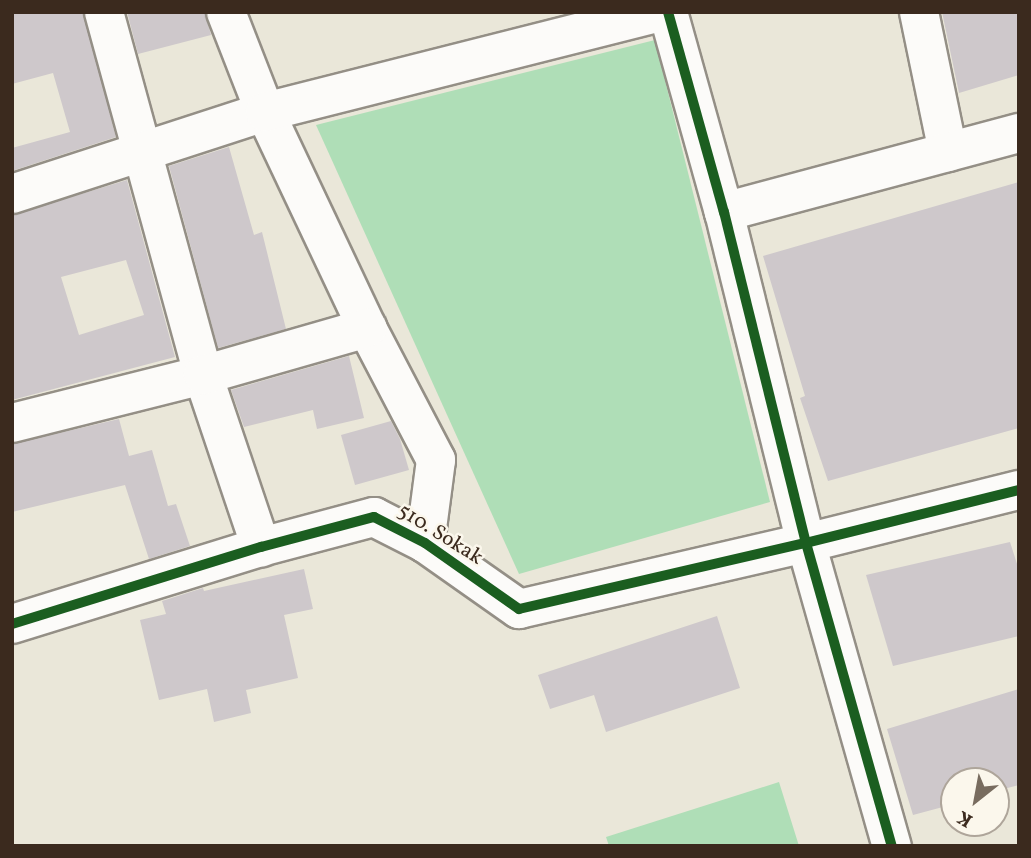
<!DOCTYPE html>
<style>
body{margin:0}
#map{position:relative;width:1031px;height:858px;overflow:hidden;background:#eae7d9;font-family:Vollkorn,serif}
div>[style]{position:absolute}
.green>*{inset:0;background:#afdeb7}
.building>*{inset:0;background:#cec8cb}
.roads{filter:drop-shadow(2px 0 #948f86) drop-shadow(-2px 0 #948f86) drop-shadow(0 2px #948f86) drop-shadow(0 -2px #948f86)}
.minor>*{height:38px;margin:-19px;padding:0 19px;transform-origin:19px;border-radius:19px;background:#fcfbf9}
.cycleway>*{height:10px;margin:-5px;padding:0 5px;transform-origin:5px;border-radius:5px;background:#1b5e20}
span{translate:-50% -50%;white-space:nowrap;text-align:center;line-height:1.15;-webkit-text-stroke:5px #fbf7ec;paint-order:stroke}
.street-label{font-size:21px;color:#3b2a1e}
.frame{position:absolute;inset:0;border:14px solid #3b2a1e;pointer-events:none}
.north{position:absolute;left:940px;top:767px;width:70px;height:70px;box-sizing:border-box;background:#fbf7ec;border:2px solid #aea59a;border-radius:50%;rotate:211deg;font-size:19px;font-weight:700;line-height:28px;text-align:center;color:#3b2a1e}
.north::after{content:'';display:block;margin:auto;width:24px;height:32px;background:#786c5f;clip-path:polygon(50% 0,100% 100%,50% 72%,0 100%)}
</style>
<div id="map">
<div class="green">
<div style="clip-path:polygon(655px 40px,770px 502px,519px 574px,316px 125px)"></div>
<div style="clip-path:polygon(779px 782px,799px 846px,609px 846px,606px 837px)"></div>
</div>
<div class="building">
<div style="clip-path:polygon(12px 12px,83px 12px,116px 137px,12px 171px,12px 148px,70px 132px,53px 73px,12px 84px)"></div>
<div style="clip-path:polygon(127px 12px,205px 12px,211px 35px,138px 54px)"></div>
<div style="clip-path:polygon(942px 12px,1019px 12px,1019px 75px,959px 93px)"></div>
<div style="clip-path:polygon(229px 147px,254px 235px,262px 232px,286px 329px,218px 348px,169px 166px)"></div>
<div style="clip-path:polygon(evenodd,127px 180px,175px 357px,12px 400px,12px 215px,127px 180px,126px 260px,144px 315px,79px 335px,61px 277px,126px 260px)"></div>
<div style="clip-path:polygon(1019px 182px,1019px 428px,828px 481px,800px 398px,805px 396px,763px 256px)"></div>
<div style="clip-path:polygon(349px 356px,364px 418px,317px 429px,313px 410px,244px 427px,231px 390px)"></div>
<div style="clip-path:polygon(119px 419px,129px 456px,152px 450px,168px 506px,176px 504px,190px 546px,149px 559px,125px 485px,12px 512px,12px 444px)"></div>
<div style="clip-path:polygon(391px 421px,400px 439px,409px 470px,355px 485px,341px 435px)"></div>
<div style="clip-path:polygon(1010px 542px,1019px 570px,1019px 636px,893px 666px,866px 575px)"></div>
<div style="clip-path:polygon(304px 569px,313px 609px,284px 615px,298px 678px,246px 690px,251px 713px,214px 722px,207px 689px,159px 700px,140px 620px,166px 614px,162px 601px,203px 588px,204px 591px)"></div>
<div style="clip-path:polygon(717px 616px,740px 688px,606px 732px,594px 695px,550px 709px,538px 675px)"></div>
<div style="clip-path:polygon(1019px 689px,1019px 785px,996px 791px,996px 781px,954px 781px,954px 804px,913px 815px,887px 729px)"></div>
</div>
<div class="roads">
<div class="minor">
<div style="left:104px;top:12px;width:376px;rotate:74.7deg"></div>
<div style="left:203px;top:375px;width:182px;rotate:71.4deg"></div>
<div style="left:226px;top:12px;width:107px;rotate:68.7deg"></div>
<div style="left:265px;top:112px;width:239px;rotate:64.7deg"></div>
<div style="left:367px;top:328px;width:149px;rotate:62.4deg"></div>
<div style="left:436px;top:460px;width:84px;rotate:97.5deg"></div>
<div style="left:668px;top:12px;width:208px;rotate:74.4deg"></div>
<div style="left:724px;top:212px;width:341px;rotate:76.1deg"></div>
<div style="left:806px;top:543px;width:315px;rotate:74.2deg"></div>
<div style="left:919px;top:12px;width:143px;rotate:78.3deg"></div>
<div style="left:12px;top:194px;width:266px;rotate:-18deg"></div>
<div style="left:265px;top:112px;width:407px;rotate:-14.2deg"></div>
<div style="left:724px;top:212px;width:305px;rotate:-15deg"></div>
<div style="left:12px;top:423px;width:197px;rotate:-14.1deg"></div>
<div style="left:203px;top:375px;width:171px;rotate:-16deg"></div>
<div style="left:12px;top:624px;width:261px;rotate:-17.2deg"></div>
<div style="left:261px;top:547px;width:117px;rotate:-14.9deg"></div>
<div style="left:374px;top:517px;width:57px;rotate:27deg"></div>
<div style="left:425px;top:543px;width:115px;rotate:35.1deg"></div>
<div style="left:519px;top:609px;width:294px;rotate:-13deg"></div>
<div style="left:806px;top:543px;width:219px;rotate:-14deg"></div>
</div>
</div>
<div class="cycleway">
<div style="left:668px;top:12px;width:208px;rotate:74.4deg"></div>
<div style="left:724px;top:212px;width:341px;rotate:76.1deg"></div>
<div style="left:806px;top:543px;width:315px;rotate:74.2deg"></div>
<div style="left:12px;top:624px;width:261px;rotate:-17.2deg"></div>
<div style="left:261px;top:547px;width:117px;rotate:-14.9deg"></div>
<div style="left:374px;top:517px;width:57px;rotate:27deg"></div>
<div style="left:425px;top:543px;width:115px;rotate:35.1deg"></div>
<div style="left:519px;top:609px;width:294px;rotate:-13deg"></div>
<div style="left:806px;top:543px;width:219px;rotate:-14deg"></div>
</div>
<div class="street-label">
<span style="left:440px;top:535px;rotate:32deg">510. Sokak</span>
</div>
<div class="frame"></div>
<div class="north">K</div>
</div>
